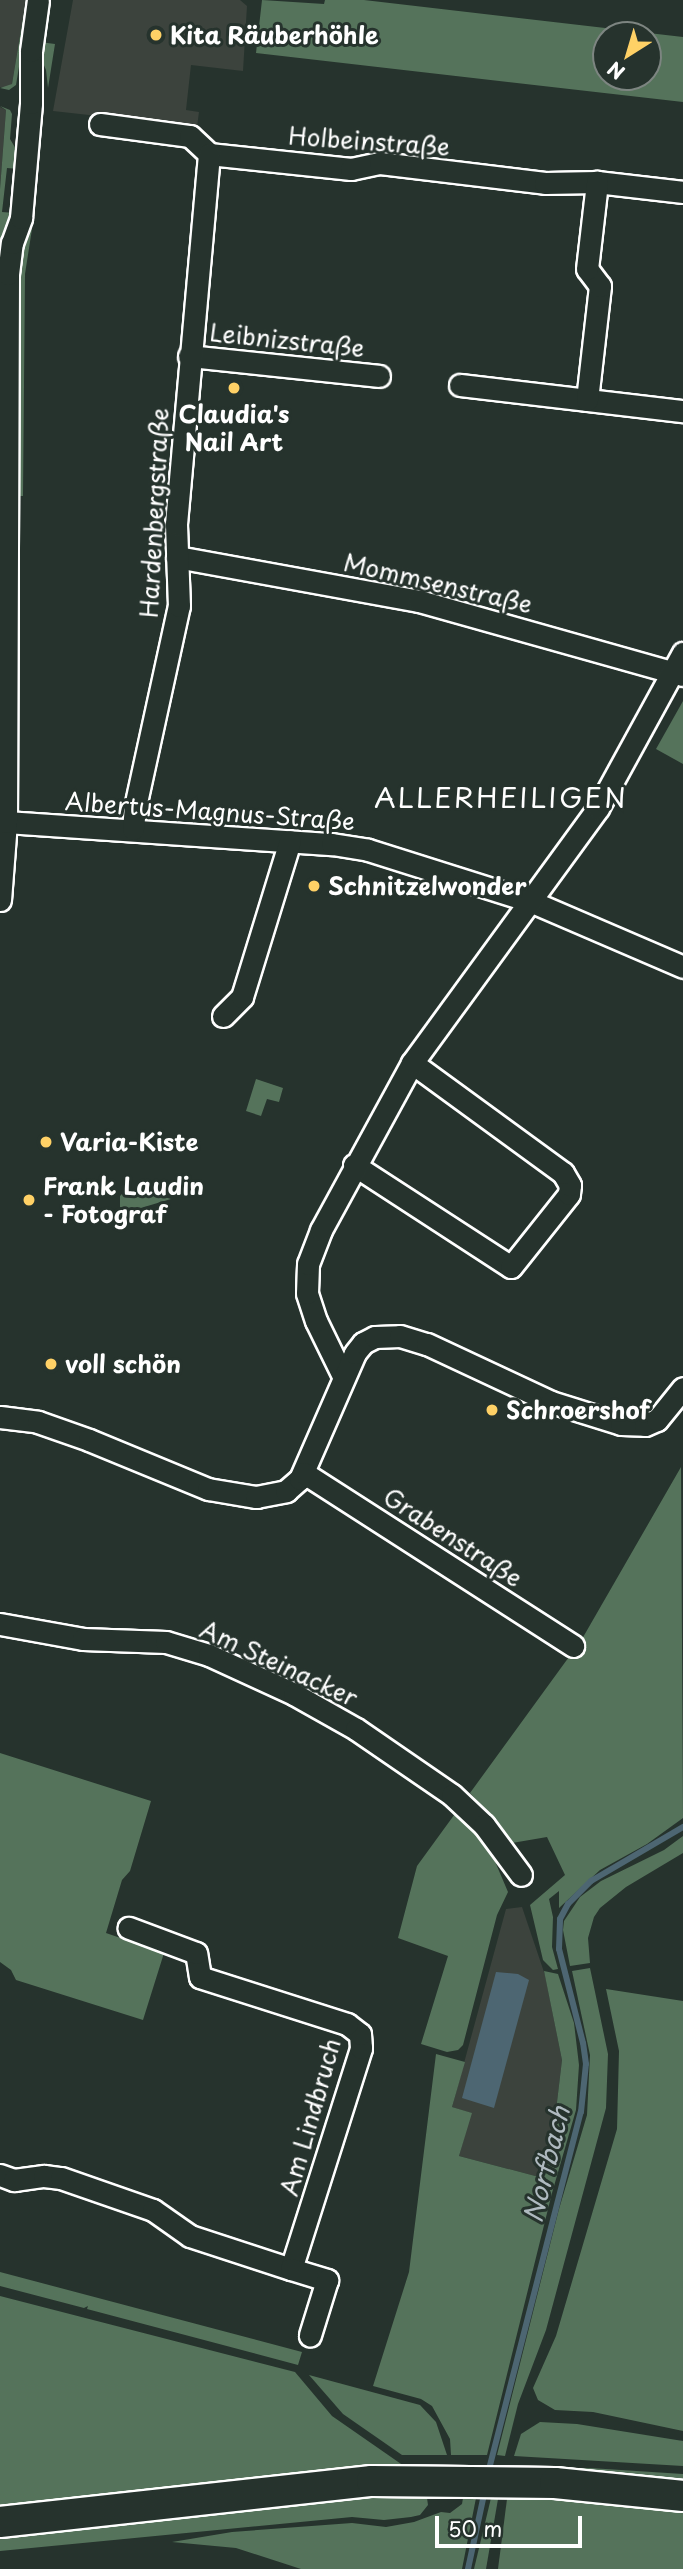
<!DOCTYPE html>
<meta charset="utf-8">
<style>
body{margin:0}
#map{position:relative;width:683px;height:2569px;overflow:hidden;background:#26332d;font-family:"Playpen Sans",sans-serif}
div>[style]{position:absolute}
.built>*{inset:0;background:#3c433d}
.green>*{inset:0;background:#55735b}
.water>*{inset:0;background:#4d6672}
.stream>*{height:6px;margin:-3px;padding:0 3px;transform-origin:3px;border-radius:3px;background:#4d6672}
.roads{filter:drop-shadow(2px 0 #fff) drop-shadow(-2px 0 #fff) drop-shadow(0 2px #fff) drop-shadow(0 -2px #fff)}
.street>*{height:21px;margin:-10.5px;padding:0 10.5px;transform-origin:10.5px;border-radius:10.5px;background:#26332d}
.secondary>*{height:30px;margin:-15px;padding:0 15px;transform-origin:15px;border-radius:15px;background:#26332d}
.dots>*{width:19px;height:19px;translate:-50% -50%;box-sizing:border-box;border:4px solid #26332d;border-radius:50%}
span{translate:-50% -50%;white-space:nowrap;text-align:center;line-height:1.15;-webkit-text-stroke:6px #26332d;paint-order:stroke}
.poi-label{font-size:24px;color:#fff;font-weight:700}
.left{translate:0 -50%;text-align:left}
.street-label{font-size:24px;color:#fff}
.water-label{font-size:26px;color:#afbac0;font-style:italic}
.quarter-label{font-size:28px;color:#fff;letter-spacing:2px}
.north{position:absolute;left:592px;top:21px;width:70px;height:70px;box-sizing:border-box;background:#26332d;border:2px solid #7d8581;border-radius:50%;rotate:217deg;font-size:19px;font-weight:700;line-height:28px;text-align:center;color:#fff}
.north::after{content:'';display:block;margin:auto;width:24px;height:32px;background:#ffd166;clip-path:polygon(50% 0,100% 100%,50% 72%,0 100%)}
.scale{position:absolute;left:435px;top:2516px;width:147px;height:32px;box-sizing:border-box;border:4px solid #fff;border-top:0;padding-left:9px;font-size:21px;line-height:24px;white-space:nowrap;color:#fff;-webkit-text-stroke:5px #26332d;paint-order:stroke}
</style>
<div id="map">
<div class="built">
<div style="clip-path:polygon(0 0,26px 0,12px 84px,8px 87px,0 87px)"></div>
<div style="clip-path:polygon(73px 0,240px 0,247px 6px,243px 71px,191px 65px,186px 110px,199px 112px,197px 127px,53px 111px)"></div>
<div style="clip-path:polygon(0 107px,6px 110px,0 189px)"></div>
<div style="clip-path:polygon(522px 1907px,545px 1975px,562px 2060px,555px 2119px,539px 2177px,459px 2156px,471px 2113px,452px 2107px,506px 1909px)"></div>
</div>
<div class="green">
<div style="clip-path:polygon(26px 0,30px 0,16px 85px,9px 90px,0 88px,12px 84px)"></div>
<div style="clip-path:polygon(evenodd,262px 0,324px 4px,325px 0,364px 0,683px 37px,683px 102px,256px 53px,262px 0,648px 35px,648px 77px,606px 77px,606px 35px,648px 35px)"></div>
<div style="clip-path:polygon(40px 42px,55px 44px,48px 88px,46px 70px,40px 56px)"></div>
<div style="clip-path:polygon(0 106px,10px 110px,12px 114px,10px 139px,19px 154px,19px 169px,7px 168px,2px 212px,15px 213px,1px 238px,0 297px,0 189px,6px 110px)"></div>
<div style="clip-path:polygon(29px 229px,32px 229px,25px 274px,23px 496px,19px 496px,18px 261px,22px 242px)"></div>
<div style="clip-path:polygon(683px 701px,683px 764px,656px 749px)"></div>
<div style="clip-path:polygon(256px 1079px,283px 1088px,279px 1102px,267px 1099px,261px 1116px,246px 1111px)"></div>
<div style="clip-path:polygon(137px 1189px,171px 1199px,124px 1213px,120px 1207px,120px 1196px,125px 1191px)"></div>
<div style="clip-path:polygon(681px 1467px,683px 1818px,647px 1844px,600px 1870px,559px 1908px,559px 1891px,549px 1899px,553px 1917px,552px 1947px,558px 1969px,553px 1970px,543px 1960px,530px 1905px,565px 1875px,547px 1837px,512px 1843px,501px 1826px,470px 1793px,582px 1639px)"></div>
<div style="clip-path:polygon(0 1753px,151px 1801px,130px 1871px,122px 1880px,106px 1933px,164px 1953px,143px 2020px,16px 1980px,11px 1970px,0 1962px)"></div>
<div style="clip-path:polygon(457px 1811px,479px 1834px,491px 1852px,508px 1892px,497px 1915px,463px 2045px,458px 2050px,447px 2052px,421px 2044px,448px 1956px,398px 1938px,417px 1866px)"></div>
<div style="clip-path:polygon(683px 1836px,683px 1853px,626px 1887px,600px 1908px,594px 1917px,588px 1938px,590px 1963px,570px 1966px,563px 1930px,564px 1921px,580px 1897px,601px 1881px,664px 1850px)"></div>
<div style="clip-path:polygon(590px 1968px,608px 2054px,606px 2108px,546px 2330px,518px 2404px,505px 2456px,497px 2455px,559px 2209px,587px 2115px,590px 2055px,572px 1971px)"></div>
<div style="clip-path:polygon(544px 1971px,558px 1974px,574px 2023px,579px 2065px,576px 2110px,552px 2193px,487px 2455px,451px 2455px,450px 2439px,432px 2406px,421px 2399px,373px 2386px,409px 2272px,436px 2054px,465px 2062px,452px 2107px,472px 2113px,459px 2156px,539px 2177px,555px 2119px,562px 2060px)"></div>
<div style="clip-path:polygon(606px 1989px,683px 2001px,683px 2431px,593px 2412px,555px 2410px,538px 2400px,533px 2388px,556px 2336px,617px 2129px,619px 2051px)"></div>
<div style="clip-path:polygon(0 2272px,302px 2352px,298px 2365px,87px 2309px,88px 2306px,84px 2308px,0 2286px)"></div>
<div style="clip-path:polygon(0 2296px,295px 2372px,332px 2416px,404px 2466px,0 2510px)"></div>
<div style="clip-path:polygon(309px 2375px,420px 2405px,436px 2422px,447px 2455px,402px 2455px,343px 2414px)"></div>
<div style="clip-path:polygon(540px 2422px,577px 2424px,683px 2441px,683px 2466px,514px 2456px,521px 2434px)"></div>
<div style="clip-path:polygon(590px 2468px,683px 2474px,683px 2483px,557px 2469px)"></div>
<div style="clip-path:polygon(416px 2494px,417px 2498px,427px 2498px,428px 2505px,420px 2515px,411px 2517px,384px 2520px,352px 2517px,0 2551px,0 2534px,341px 2497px)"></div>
<div style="clip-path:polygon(463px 2498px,476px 2498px,462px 2569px,301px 2569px,236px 2548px,172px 2542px,232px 2532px,352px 2523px,386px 2527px,414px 2522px,441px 2512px,450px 2513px,462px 2504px)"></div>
<div style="clip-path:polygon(491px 2498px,498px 2499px,486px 2569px,474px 2569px)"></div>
<div style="clip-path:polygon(507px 2499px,567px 2499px,683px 2511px,683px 2569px,498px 2569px)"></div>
</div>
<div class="water">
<div style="clip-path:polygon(496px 1972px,518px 1974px,529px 1980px,494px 2108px,462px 2098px)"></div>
</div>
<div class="stream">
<div style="left:488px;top:2473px;width:373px;rotate:-75.6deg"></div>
<div style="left:581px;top:2112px;width:48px;rotate:-84.1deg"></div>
<div style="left:586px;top:2064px;width:21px;rotate:-98deg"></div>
<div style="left:583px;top:2043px;width:97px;rotate:-104.3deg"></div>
<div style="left:559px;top:1949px;width:30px;rotate:-88deg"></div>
<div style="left:560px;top:1919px;width:17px;rotate:-62deg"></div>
<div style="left:568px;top:1904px;width:33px;rotate:-45deg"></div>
<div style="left:591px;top:1881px;width:107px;rotate:-30.4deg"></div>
<div style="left:468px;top:2569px;width:81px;rotate:-77.9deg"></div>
</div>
<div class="roads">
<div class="street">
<div style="left:100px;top:124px;width:91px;rotate:7.6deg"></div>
<div style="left:190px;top:136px;width:26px;rotate:43deg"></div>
<div style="left:209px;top:154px;width:143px;rotate:6deg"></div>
<div style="left:351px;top:169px;width:30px;rotate:-12deg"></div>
<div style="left:380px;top:163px;width:166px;rotate:6.9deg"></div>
<div style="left:545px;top:183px;width:52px;rotate:-1.1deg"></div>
<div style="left:597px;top:182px;width:87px;rotate:6.6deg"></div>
<div style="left:189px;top:356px;width:191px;rotate:6deg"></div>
<div style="left:460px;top:385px;width:225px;rotate:6.7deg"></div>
<div style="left:587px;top:400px;width:115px;rotate:-83.5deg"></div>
<div style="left:600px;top:286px;width:21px;rotate:-127deg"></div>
<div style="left:587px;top:269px;width:88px;rotate:-83.4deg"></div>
<div style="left:177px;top:557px;width:246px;rotate:10.3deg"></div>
<div style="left:419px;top:601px;width:274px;rotate:15.7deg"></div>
<div style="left:6px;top:822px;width:327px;rotate:3.9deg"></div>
<div style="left:332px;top:844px;width:36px;rotate:9deg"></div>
<div style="left:368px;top:850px;width:170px;rotate:17.5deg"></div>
<div style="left:530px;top:901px;width:167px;rotate:23.3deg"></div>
<div style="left:133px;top:829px;width:22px;rotate:-85deg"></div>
<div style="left:135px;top:807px;width:206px;rotate:-77.7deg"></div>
<div style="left:179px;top:606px;width:82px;rotate:-92.1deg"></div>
<div style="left:176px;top:524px;width:371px;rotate:-84.9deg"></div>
<div style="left:0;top:900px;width:78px;rotate:-85.6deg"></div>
<div style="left:6px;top:822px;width:548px;rotate:-89.79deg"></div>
<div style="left:8px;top:274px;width:31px;rotate:-83deg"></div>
<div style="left:12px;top:243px;width:27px;rotate:-70deg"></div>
<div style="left:21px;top:218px;width:115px;rotate:-85deg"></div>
<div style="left:31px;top:103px;width:52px;rotate:-90deg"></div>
<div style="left:31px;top:51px;width:51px;rotate:-82.2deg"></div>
<div style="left:223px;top:1016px;width:27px;rotate:-45deg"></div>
<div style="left:242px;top:997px;width:163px;rotate:-72.9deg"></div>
<div style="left:354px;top:1165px;width:187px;rotate:33deg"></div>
<div style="left:511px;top:1267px;width:93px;rotate:-51.5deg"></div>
<div style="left:569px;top:1194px;width:9px;rotate:-84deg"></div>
<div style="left:570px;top:1185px;width:14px;rotate:-120deg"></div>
<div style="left:563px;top:1173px;width:187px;rotate:-143.9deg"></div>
<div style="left:343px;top:1376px;width:61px;rotate:-116.1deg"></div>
<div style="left:316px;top:1321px;width:29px;rotate:-108deg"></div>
<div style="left:307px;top:1293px;width:29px;rotate:-88deg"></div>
<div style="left:308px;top:1264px;width:36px;rotate:-69deg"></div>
<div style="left:321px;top:1230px;width:190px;rotate:-61.4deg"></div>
<div style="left:412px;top:1063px;width:316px;rotate:-53.9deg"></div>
<div style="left:598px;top:808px;width:177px;rotate:-61.3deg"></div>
<div style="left:0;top:1417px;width:38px;rotate:7deg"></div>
<div style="left:38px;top:1422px;width:54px;rotate:19.4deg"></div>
<div style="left:89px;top:1440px;width:129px;rotate:22.4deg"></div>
<div style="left:208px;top:1489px;width:49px;rotate:9.5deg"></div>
<div style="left:256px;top:1497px;width:31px;rotate:-11deg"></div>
<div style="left:286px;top:1491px;width:18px;rotate:-41deg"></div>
<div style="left:300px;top:1479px;width:137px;rotate:-66.4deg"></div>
<div style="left:355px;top:1353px;width:13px;rotate:-51deg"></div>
<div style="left:363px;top:1343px;width:13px;rotate:-27deg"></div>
<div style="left:375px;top:1337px;width:25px;rotate:-2deg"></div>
<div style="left:400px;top:1336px;width:28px;rotate:17deg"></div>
<div style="left:427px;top:1344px;width:137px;rotate:25.1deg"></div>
<div style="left:551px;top:1402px;width:73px;rotate:17.4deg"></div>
<div style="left:621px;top:1424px;width:24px;rotate:2deg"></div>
<div style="left:645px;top:1425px;width:13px;rotate:-23deg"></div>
<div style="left:657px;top:1420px;width:41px;rotate:-50.9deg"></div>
<div style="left:304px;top:1473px;width:320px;rotate:32.7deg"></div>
<div style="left:0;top:1624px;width:84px;rotate:10.2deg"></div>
<div style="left:83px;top:1639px;width:83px;rotate:2.1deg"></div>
<div style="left:166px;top:1642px;width:45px;rotate:16.8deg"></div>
<div style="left:209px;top:1655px;width:94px;rotate:24.6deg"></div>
<div style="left:294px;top:1694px;width:71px;rotate:29.4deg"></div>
<div style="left:356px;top:1729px;width:116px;rotate:34.5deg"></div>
<div style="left:452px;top:1795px;width:44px;rotate:43.2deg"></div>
<div style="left:484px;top:1825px;width:62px;rotate:53.5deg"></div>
<div style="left:0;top:2175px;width:15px;rotate:20deg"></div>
<div style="left:14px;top:2180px;width:30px;rotate:-8deg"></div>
<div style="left:44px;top:2176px;width:17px;rotate:7deg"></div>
<div style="left:61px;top:2178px;width:97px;rotate:19.2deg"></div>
<div style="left:153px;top:2210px;width:45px;rotate:35.1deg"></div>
<div style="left:190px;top:2236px;width:106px;rotate:18.1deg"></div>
<div style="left:291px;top:2269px;width:232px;rotate:-72.4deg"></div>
<div style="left:361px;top:2048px;width:14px;rotate:-94deg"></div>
<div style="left:360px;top:2034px;width:16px;rotate:-142deg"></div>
<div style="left:347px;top:2024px;width:154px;rotate:-162.3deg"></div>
<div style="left:200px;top:1977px;width:24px;rotate:-99deg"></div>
<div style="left:196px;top:1953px;width:72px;rotate:-159.5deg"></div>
<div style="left:291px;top:2269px;width:38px;rotate:17deg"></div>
<div style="left:327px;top:2280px;width:58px;rotate:107.2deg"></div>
</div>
<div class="secondary">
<div style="left:0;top:2522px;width:374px;rotate:-6.3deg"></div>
<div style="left:372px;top:2481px;width:183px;rotate:0.6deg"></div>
<div style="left:555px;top:2483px;width:129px;rotate:5.8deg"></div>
</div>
</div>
<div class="dots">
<div style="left:156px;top:35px;background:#ffd166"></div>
<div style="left:234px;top:388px;background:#ffd166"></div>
<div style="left:314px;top:886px;background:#ffd166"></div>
<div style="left:46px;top:1142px;background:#ffd166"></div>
<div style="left:29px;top:1200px;background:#ffd166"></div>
<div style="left:51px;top:1364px;background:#ffd166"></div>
<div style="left:492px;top:1410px;background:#ffd166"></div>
</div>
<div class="poi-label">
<span class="left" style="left:170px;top:35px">Kita Räuberhöhle</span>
<span style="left:234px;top:428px">Claudia's<br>Nail Art</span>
<span class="left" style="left:328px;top:886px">Schnitzelwonder</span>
<span class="left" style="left:60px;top:1142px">Varia-Kiste</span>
<span class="left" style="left:43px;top:1200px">Frank Laudin<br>- Fotograf</span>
<span class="left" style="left:65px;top:1364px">voll schön</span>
<span class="left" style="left:506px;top:1410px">Schroershof</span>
</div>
<div class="street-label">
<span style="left:369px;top:141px;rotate:4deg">Holbeinstraße</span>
<span style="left:287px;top:340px;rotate:6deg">Leibnizstraße</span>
<span style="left:154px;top:513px;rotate:-87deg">Hardenbergstraße</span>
<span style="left:438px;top:583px;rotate:13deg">Mommsenstraße</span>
<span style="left:210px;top:811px;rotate:4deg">Albertus-Magnus-Straße</span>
<span style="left:453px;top:1537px;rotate:33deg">Grabenstraße</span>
<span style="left:279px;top:1663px;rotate:25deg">Am Steinacker</span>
<span style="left:310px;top:2117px;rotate:-74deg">Am Lindbruch</span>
</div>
<div class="water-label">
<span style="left:546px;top:2164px;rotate:-76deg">Norfbach</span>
</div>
<div class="quarter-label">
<span style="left:501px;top:797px">ALLERHEILIGEN</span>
</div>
<div class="north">N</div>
<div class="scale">50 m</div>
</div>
